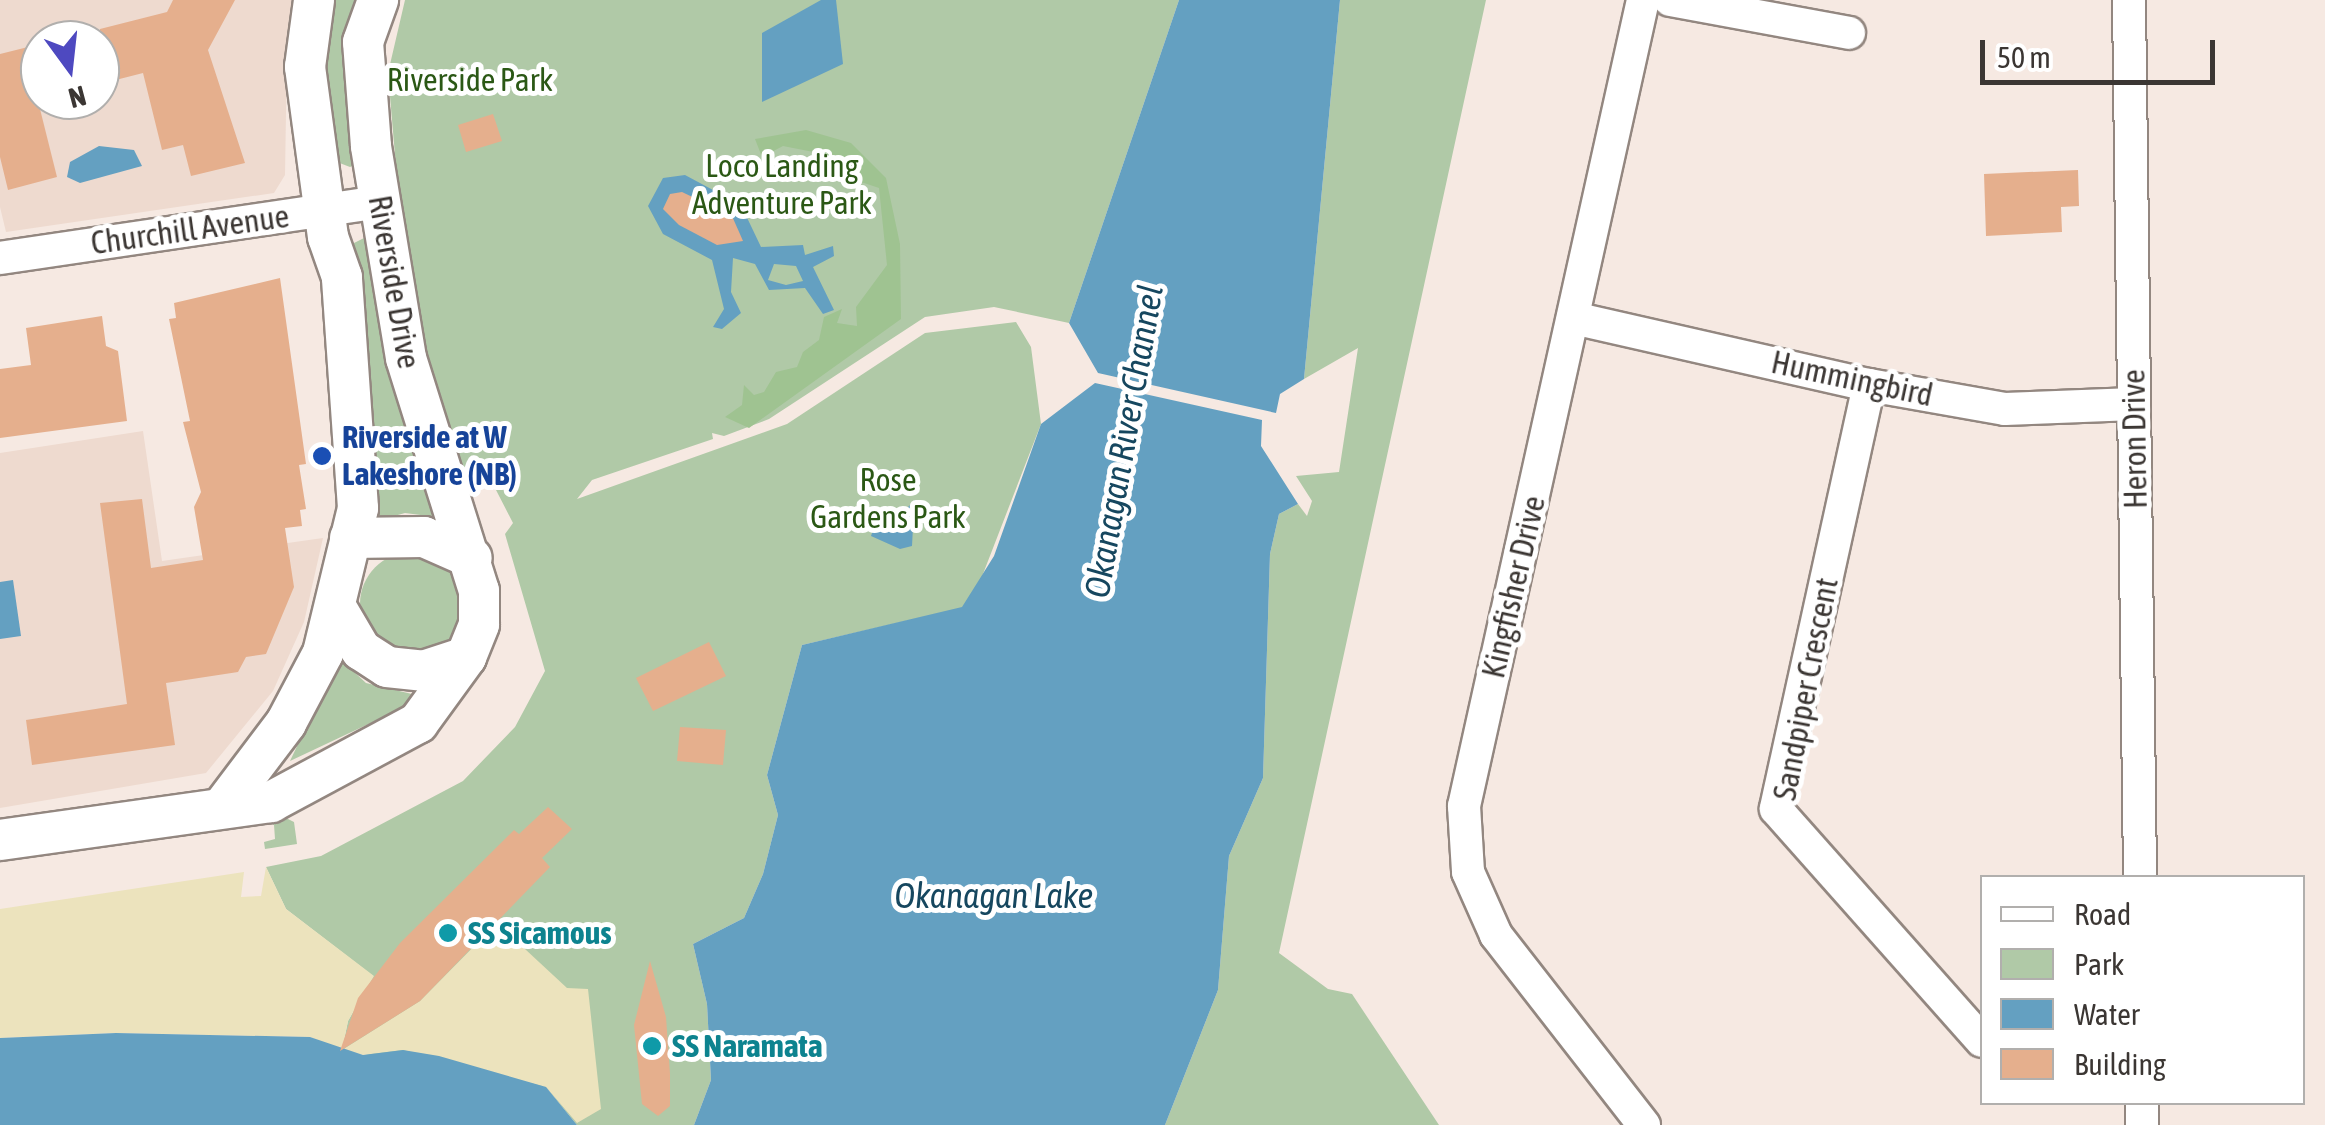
<!DOCTYPE html>
<style>
body{margin:0}
#map{position:relative;width:2325px;height:1125px;overflow:hidden;background:#f6e9e2;font-family:"Asap Condensed",sans-serif}
div>[style]{position:absolute}
.built>*{inset:0;background:#eedacf}
.green>*{inset:0;background:#b0c9a7}
.round{border-radius:50%}
.forest>*{inset:0;background:#9fc391}
.sand>*{inset:0;background:#ece3bd}
.water>*{inset:0;background:#64a0c1}
.building>*{inset:0;background:#e5af8d}
.roads{filter:drop-shadow(2px 0 #938780) drop-shadow(-2px 0 #938780) drop-shadow(0 2px #938780) drop-shadow(0 -2px #938780)}
.minor>*{height:32px;margin:-16px;padding:0 16px;transform-origin:16px;border-radius:16px;background:#fff}
.tertiary>*{height:40px;margin:-20px;padding:0 20px;transform-origin:20px;border-radius:20px;background:#fff}
.dots>*{width:28px;height:28px;translate:-50% -50%;box-sizing:border-box;border:5px solid #fff;border-radius:50%}
span{translate:-50% -50%;white-space:nowrap;text-align:center;line-height:1.15;-webkit-text-stroke:10px #fff;paint-order:stroke}
.park-label{font-size:32px;color:#2b5815}
.street-label{font-size:32px;color:#3b3633}
.transit-label{font-size:32px;color:#164399;font-weight:700}
.left{translate:0 -50%;text-align:left}
.culture-label{font-size:32px;color:#0d838f;font-weight:700}
.water-label{font-size:35px;color:#16475f;font-style:italic}
.legend{position:absolute;left:1980px;top:875px;width:325px;height:230px;box-sizing:border-box;background:#fff;border:2px solid #b1afad;margin:0;padding:12px 18px;list-style:none;font-size:30px;color:#3b3633}
.legend li{display:flex;align-items:center;gap:20px;height:50px}
.legend b{width:50px;border:2px solid #b1afad}
.north{position:absolute;left:20px;top:20px;width:100px;height:100px;box-sizing:border-box;background:#fff;border:2px solid #b1afad;border-radius:50%;rotate:165deg;font-size:28px;font-weight:700;line-height:40px;text-align:center;color:#3b3633}
.north::after{content:'';display:block;margin:auto;width:35px;height:45px;background:#4e49c0;clip-path:polygon(50% 0,100% 100%,50% 72%,0 100%)}
.scale{position:absolute;left:1980px;top:40px;width:235px;height:45px;box-sizing:border-box;border:5px solid #3b3633;border-top:0;padding-left:12px;font-size:30px;line-height:35px;white-space:nowrap;color:#3b3633;-webkit-text-stroke:8px #fff;paint-order:stroke}
</style>
<div id="map">
<div class="built">
<div style="clip-path:polygon(evenodd,0 0,298px 0,287px 52px,285px 175px,274px 193px,6px 232px,0 207px,0 0,40px 40px,100px 40px,100px 100px,40px 100px,40px 40px)"></div>
<div style="clip-path:polygon(143px 431px,162px 561px,323px 538px,304px 622px,273px 691px,206px 773px,0 808px,0 453px)"></div>
</div>
<div class="green">
<div style="clip-path:polygon(331px 0,364px 0,357px 164px,350px 167px,337px 162px,320px 45px)"></div>
<div style="clip-path:polygon(405px 0,1179px 0,1069px 323px,994px 307px,925px 317px,769px 419px,724px 436px,712px 433px,713px 439px,592px 480px,577px 499px,787px 424px,925px 333px,1016px 322px,1031px 347px,1041px 424px,976px 592px,962px 608px,802px 645px,767px 775px,778px 815px,763px 874px,744px 918px,693px 944px,707px 1004px,711px 1080px,694px 1125px,577px 1125px,546px 1087px,342px 1050px,348px 1021px,373px 976px,286px 909px,266px 867px,321px 856px,463px 781px,515px 727px,545px 671px,505px 534px,513px 523px,496px 490px,453px 477px,406px 284px,388px 73px)"></div>
<div style="clip-path:polygon(1340px 0,1486px 0,1279px 953px,1328px 989px,1352px 994px,1439px 1125px,1165px 1125px,1218px 990px,1229px 856px,1263px 778px,1270px 554px,1279px 514px,1298px 504px,1307px 516px,1312px 501px,1296px 476px,1339px 472px,1358px 348px,1304px 379px)"></div>
<div style="clip-path:polygon(364px 238px,369px 240px,444px 518px,405px 513px,376px 521px,350px 245px)"></div>
<div class="round" style="left:360px;top:552px;width:104px;height:104px"></div>
<div style="clip-path:polygon(339px 658px,366px 683px,416px 695px,413px 703px,290px 761px)"></div>
<div style="clip-path:polygon(284px 817px,294px 822px,297px 844px,265px 849px,264px 842px,275px 839px,274px 825px,262px 819px)"></div>
</div>
<div class="forest">
<div style="clip-path:polygon(806px 130px,851px 143px,886px 178px,900px 244px,901px 319px,749px 428px,725px 417px,742px 405px,744px 385px,754px 395px,764px 392px,776px 372px,797px 367px,803px 352px,819px 340px,824px 317px,842px 309px,837px 323px,857px 326px,856px 307px,887px 265px,879px 188px,855px 180px,849px 159px,783px 146px,762px 157px,755px 139px)"></div>
</div>
<div class="sand">
<div style="clip-path:polygon(266px 867px,286px 909px,374px 976px,348px 1021px,342px 1050px,420px 1001px,497px 923px,567px 988px,588px 989px,601px 1109px,577px 1123px,546px 1087px,403px 1050px,363px 1055px,342px 1050px,310px 1037px,116px 1033px,0 1038px,0 909px,244px 872px,241px 897px,261px 896px)"></div>
</div>
<div class="water">
<div style="clip-path:polygon(821px 0,836px 0,843px 64px,762px 102px,762px 33px)"></div>
<div style="clip-path:polygon(1179px 0,1340px 0,1304px 379px,1280px 394px,1276px 413px,1098px 373px,1069px 323px)"></div>
<div style="clip-path:polygon(99px 146px,134px 150px,142px 166px,80px 183px,67px 177px,70px 162px)"></div>
<div style="clip-path:polygon(evenodd,685px 175px,741px 205px,761px 247px,803px 245px,805px 255px,833px 246px,834px 256px,813px 267px,834px 310px,823px 314px,805px 288px,769px 290px,755px 264px,733px 258px,731px 292px,741px 313px,722px 329px,713px 327px,724px 309px,712px 260px,663px 234px,648px 206px,663px 178px,685px 175px,774px 264px,796px 266px,803px 281px,786px 285px,768px 280px,774px 264px)"></div>
<div style="clip-path:polygon(1095px 383px,1262px 420px,1261px 446px,1298px 504px,1279px 514px,1270px 554px,1263px 778px,1229px 856px,1218px 990px,1165px 1125px,694px 1125px,711px 1080px,707px 1004px,693px 944px,744px 918px,763px 874px,778px 815px,767px 775px,802px 645px,962px 607px,994px 556px,1041px 424px)"></div>
<div style="clip-path:polygon(915px 500px,928px 508px,913px 527px,912px 546px,900px 549px,871px 536px,875px 524px,898px 517px)"></div>
<div style="clip-path:polygon(13px 580px,21px 636px,0 639px,0 582px)"></div>
<div style="clip-path:polygon(116px 1033px,310px 1037px,363px 1055px,403px 1050px,439px 1056px,546px 1087px,577px 1125px,0 1125px,0 1038px)"></div>
</div>
<div class="building">
<div style="clip-path:polygon(173px 0,235px 0,208px 50px,245px 163px,191px 176px,183px 145px,162px 150px,143px 73px,100px 84px,100px 29px,167px 12px)"></div>
<div style="clip-path:polygon(40px 44px,40px 109px,57px 177px,8px 190px,0 157px,0 54px)"></div>
<div style="clip-path:polygon(493px 114px,502px 141px,466px 152px,458px 125px)"></div>
<div style="clip-path:polygon(2078px 170px,2079px 206px,2061px 207px,2062px 232px,1986px 236px,1984px 174px)"></div>
<div style="clip-path:polygon(682px 192px,732px 216px,743px 241px,717px 245px,679px 225px,663px 209px,670px 194px)"></div>
<div style="clip-path:polygon(280px 278px,306px 464px,299px 465px,306px 509px,300px 510px,302px 526px,285px 528px,294px 587px,266px 654px,246px 657px,238px 672px,166px 683px,175px 745px,32px 765px,26px 720px,127px 704px,100px 503px,142px 499px,151px 568px,203px 560px,194px 507px,201px 492px,183px 422px,190px 421px,169px 319px,176px 318px,174px 303px)"></div>
<div style="clip-path:polygon(102px 316px,106px 346px,118px 351px,127px 421px,0 438px,0 369px,31px 365px,26px 328px)"></div>
<div style="clip-path:polygon(709px 642px,726px 676px,653px 711px,636px 678px)"></div>
<div style="clip-path:polygon(680px 727px,726px 730px,723px 765px,677px 761px)"></div>
<div style="clip-path:polygon(548px 807px,572px 829px,542px 858px,550px 867px,420px 1001px,340px 1051px,358px 998px,400px 943px,514px 830px,519px 834px)"></div>
<div style="clip-path:polygon(650px 961px,666px 1017px,670px 1074px,670px 1106px,658px 1116px,642px 1104px,634px 1025px)"></div>
</div>
<div class="roads">
<div class="minor">
<div style="left:1643px;top:0;width:826px;rotate:102.52deg"></div>
<div style="left:1464px;top:806px;width:66px;rotate:86.5deg"></div>
<div style="left:1468px;top:872px;width:69px;rotate:66deg"></div>
<div style="left:1496px;top:935px;width:241px;rotate:52.1deg"></div>
<div style="left:1670px;top:0;width:182px;rotate:10.4deg"></div>
<div style="left:2129px;top:0;width:878px;rotate:89.28deg"></div>
<div style="left:0;top:258px;width:384px;rotate:-8.4deg"></div>
<div style="left:1573px;top:318px;width:303px;rotate:12.8deg"></div>
<div style="left:1869px;top:385px;width:138px;rotate:10deg"></div>
<div style="left:2005px;top:409px;width:129px;rotate:-2.2deg"></div>
<div style="left:1869px;top:385px;width:434px;rotate:102.4deg"></div>
<div style="left:1776px;top:809px;width:310px;rotate:48.4deg"></div>
<div style="left:2142px;top:1102px;width:23px;rotate:90deg"></div>
</div>
<div class="tertiary">
<div style="left:350px;top:538px;width:74px;rotate:-0.8deg"></div>
<div style="left:424px;top:537px;width:52px;rotate:23.6deg"></div>
<div style="left:337px;top:609px;width:48px;rotate:59.7deg"></div>
<div style="left:361px;top:650px;width:31px;rotate:33deg"></div>
<div style="left:387px;top:667px;width:36px;rotate:6deg"></div>
<div style="left:423px;top:671px;width:45px;rotate:-18deg"></div>
<div style="left:224px;top:805px;width:103px;rotate:-52.9deg"></div>
<div style="left:286px;top:723px;width:79px;rotate:-62.1deg"></div>
<div style="left:323px;top:653px;width:149px;rotate:-76.4deg"></div>
<div style="left:358px;top:508px;width:232px;rotate:-94deg"></div>
<div style="left:342px;top:277px;width:42px;rotate:-109.3deg"></div>
<div style="left:328px;top:237px;width:172px;rotate:-97.7deg"></div>
<div style="left:305px;top:67px;width:68px;rotate:-82.3deg"></div>
<div style="left:0;top:840px;width:274px;rotate:-8deg"></div>
<div style="left:271px;top:802px;width:167px;rotate:-28.3deg"></div>
<div style="left:418px;top:723px;width:82px;rotate:-54deg"></div>
<div style="left:466px;top:657px;width:35px;rotate:-68deg"></div>
<div style="left:479px;top:624px;width:33px;rotate:-90deg"></div>
<div style="left:479px;top:591px;width:244px;rotate:-107.4deg"></div>
<div style="left:406px;top:358px;width:215px;rotate:-99.4deg"></div>
<div style="left:371px;top:146px;width:104px;rotate:-94.4deg"></div>
<div style="left:363px;top:42px;width:45px;rotate:-70.3deg"></div>
</div>
</div>
<div class="dots">
<div style="left:322px;top:456px;background:#1a4fb4"></div>
<div style="left:448px;top:933px;background:#0f9aa8"></div>
<div style="left:652px;top:1046px;background:#0f9aa8"></div>
</div>
<div class="park-label">
<span style="left:470px;top:80px">Riverside Park</span>
<span style="left:782px;top:185px">Loco Landing<br>Adventure Park</span>
<span style="left:888px;top:499px">Rose<br>Gardens Park</span>
</div>
<div class="street-label">
<span style="left:190px;top:230px;rotate:-8deg">Churchill Avenue</span>
<span style="left:394px;top:282px;rotate:80deg">Riverside Drive</span>
<span style="left:1852px;top:379px;rotate:12deg">Hummingbird</span>
<span style="left:2135px;top:439px;rotate:-91deg">Heron Drive</span>
<span style="left:1514px;top:587px;rotate:-77deg">Kingfisher Drive</span>
<span style="left:1806px;top:689px;rotate:-79deg">Sandpiper Crescent</span>
</div>
<div class="transit-label">
<span class="left" style="left:342px;top:456px">Riverside at W<br>Lakeshore (NB)</span>
</div>
<div class="culture-label">
<span class="left" style="left:468px;top:933px">SS Sicamous</span>
<span class="left" style="left:672px;top:1046px">SS Naramata</span>
</div>
<div class="water-label">
<span style="left:1123px;top:441px;rotate:-80deg">Okanagan River Channel</span>
<span style="left:994px;top:895px">Okanagan Lake</span>
</div>
<ul class="legend">
<li><b style="height:12px;background:#fff"></b>Road</li>
<li><b style="height:28px;background:#b0c9a7"></b>Park</li>
<li><b style="height:28px;background:#64a0c1"></b>Water</li>
<li><b style="height:28px;background:#e5af8d"></b>Building</li>
</ul>
<div class="north">N</div>
<div class="scale">50 m</div>
</div>
